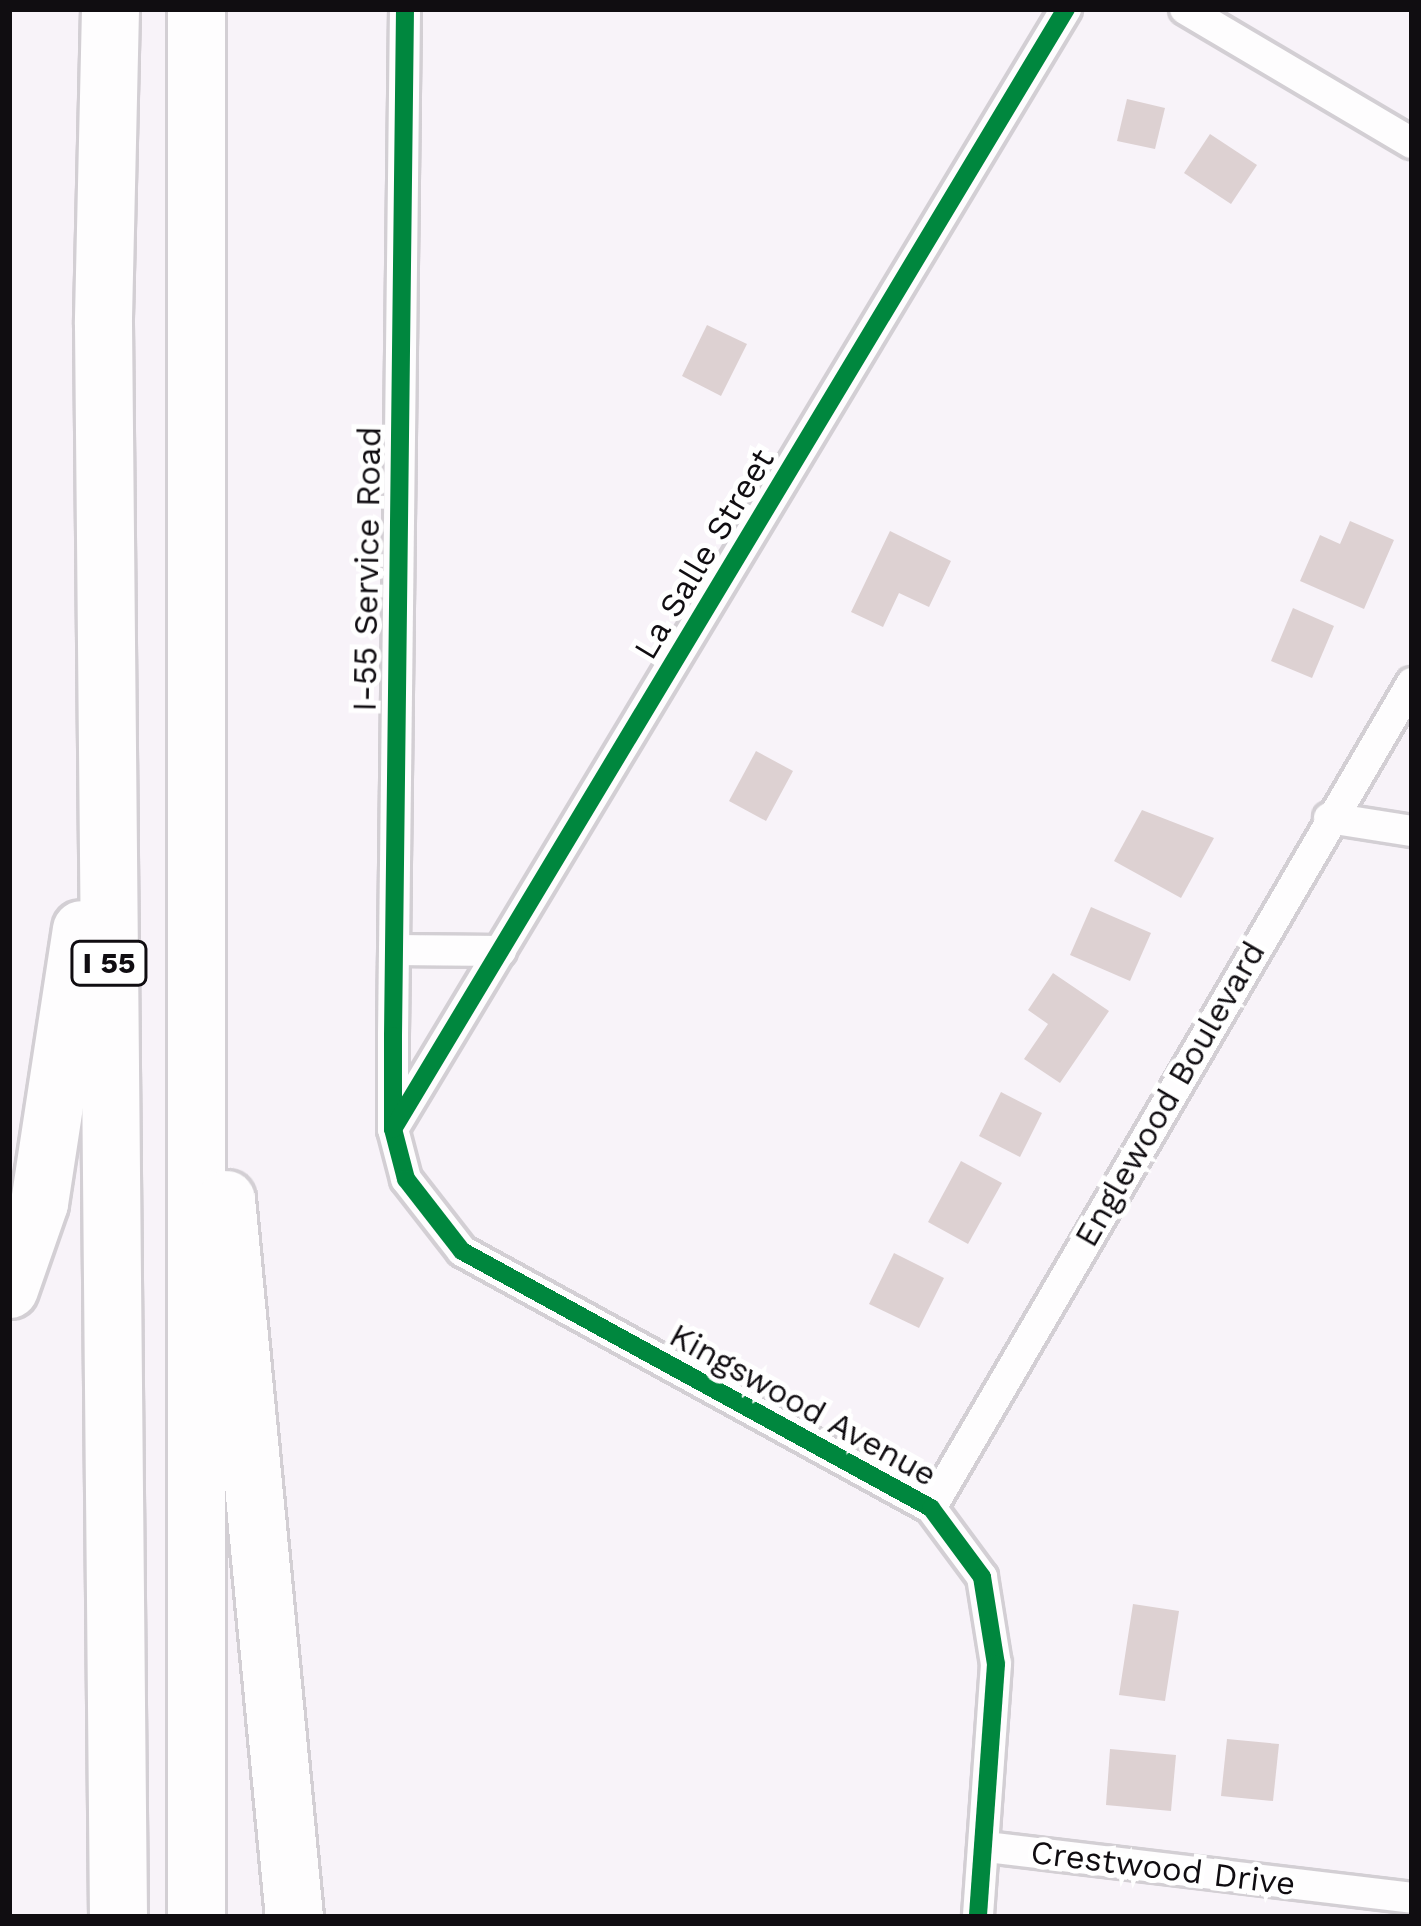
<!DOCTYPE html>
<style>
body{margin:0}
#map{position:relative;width:1421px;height:1926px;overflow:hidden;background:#f8f3f9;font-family:"Work Sans",sans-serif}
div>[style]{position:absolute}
.building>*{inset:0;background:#ddd1d2}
.roads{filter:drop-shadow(3px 0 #d3cfd4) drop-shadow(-3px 0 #d3cfd4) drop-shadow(0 3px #d3cfd4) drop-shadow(0 -3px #d3cfd4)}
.street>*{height:30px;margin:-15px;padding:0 15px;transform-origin:15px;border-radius:15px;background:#fefdfe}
.highway>*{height:57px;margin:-28.5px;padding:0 28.5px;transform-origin:28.5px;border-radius:28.5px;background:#fefdfe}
.cycleway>*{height:18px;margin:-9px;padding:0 9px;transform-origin:9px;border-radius:9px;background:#00873e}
span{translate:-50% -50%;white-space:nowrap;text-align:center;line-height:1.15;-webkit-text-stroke:10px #fff;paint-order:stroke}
.shield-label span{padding:3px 9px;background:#fff;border:3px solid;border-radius:9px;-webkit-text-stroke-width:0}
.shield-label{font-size:30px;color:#100d11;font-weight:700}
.street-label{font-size:33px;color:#100d11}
.frame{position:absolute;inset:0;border:12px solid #100d11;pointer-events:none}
</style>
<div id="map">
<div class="building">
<div style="clip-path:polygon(1127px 99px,1165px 108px,1155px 149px,1117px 141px)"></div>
<div style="clip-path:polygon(1210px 134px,1257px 165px,1231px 204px,1184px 173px)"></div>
<div style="clip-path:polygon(707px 325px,747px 344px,721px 396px,682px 376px)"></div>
<div style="clip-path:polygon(1350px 521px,1394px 540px,1364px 609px,1300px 581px,1320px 535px,1340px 544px)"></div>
<div style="clip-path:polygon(890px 531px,951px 561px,929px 607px,899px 593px,883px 627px,851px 612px)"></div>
<div style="clip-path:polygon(1293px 608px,1334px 626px,1312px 678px,1271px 661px)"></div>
<div style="clip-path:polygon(756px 751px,793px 771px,766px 821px,729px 801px)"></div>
<div style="clip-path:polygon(1142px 810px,1214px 838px,1181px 898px,1114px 861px)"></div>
<div style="clip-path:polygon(1091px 907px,1151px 933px,1130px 981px,1070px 955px)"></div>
<div style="clip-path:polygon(1053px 973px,1109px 1011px,1060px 1083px,1024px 1059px,1048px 1024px,1028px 1010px)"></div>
<div style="clip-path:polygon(1001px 1092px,1042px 1113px,1020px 1157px,979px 1136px)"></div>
<div style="clip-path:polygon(961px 1161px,1002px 1183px,968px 1244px,928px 1222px)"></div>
<div style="clip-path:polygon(894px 1253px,944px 1278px,919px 1328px,869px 1304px)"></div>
<div style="clip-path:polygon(1133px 1604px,1179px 1611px,1165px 1701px,1119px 1695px)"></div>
<div style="clip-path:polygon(1227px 1739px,1279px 1744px,1273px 1801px,1221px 1796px)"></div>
<div style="clip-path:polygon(1110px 1749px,1176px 1755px,1171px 1811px,1106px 1805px)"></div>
</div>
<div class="roads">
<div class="street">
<div style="left:405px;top:9px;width:1027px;rotate:90.67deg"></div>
<div style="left:393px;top:1036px;width:93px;rotate:90deg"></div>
<div style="left:393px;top:1129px;width:52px;rotate:75.4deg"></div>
<div style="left:406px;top:1179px;width:91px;rotate:52.1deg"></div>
<div style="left:462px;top:1251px;width:535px;rotate:28.72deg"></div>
<div style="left:931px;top:1508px;width:86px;rotate:53.5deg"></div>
<div style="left:982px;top:1577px;width:88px;rotate:80.9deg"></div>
<div style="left:996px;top:1664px;width:254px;rotate:94.1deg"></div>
<div style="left:1185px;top:9px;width:264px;rotate:30.6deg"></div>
<div style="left:1329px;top:818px;width:84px;rotate:8.9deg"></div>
<div style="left:394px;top:950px;width:107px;rotate:0.5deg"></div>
<div style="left:393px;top:1129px;width:1307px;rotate:-59deg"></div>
<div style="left:931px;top:1508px;width:955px;rotate:-59.76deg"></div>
<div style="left:986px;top:1847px;width:429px;rotate:6.8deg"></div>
</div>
<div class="highway">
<div style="left:110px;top:9px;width:315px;rotate:91.3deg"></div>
<div style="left:103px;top:324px;width:1593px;rotate:89.46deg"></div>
<div style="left:196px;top:9px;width:1908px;rotate:90deg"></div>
<div style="left:226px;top:1199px;width:721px;rotate:84.59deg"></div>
<div style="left:9px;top:1289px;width:91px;rotate:-70.8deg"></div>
<div style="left:39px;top:1203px;width:277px;rotate:-81.3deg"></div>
</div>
</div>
<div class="cycleway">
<div style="left:405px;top:9px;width:1027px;rotate:90.67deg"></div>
<div style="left:393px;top:1036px;width:93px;rotate:90deg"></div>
<div style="left:393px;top:1129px;width:52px;rotate:75.4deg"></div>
<div style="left:406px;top:1179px;width:91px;rotate:52.1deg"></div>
<div style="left:462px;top:1251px;width:535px;rotate:28.72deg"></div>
<div style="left:931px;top:1508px;width:86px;rotate:53.5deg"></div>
<div style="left:982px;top:1577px;width:88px;rotate:80.9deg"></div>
<div style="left:996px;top:1664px;width:254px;rotate:94.1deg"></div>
<div style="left:393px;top:1129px;width:1307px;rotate:-59deg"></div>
</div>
<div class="shield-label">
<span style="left:109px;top:963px">I 55</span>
</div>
<div class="street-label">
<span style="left:704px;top:554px;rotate:-59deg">La Salle Street</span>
<span style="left:367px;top:569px;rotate:-89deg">I-55 Service Road</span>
<span style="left:1170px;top:1094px;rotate:-60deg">Englewood Boulevard</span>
<span style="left:803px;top:1405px;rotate:29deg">Kingswood Avenue</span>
<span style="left:1163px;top:1868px;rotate:7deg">Crestwood Drive</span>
</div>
<div class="frame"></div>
</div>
